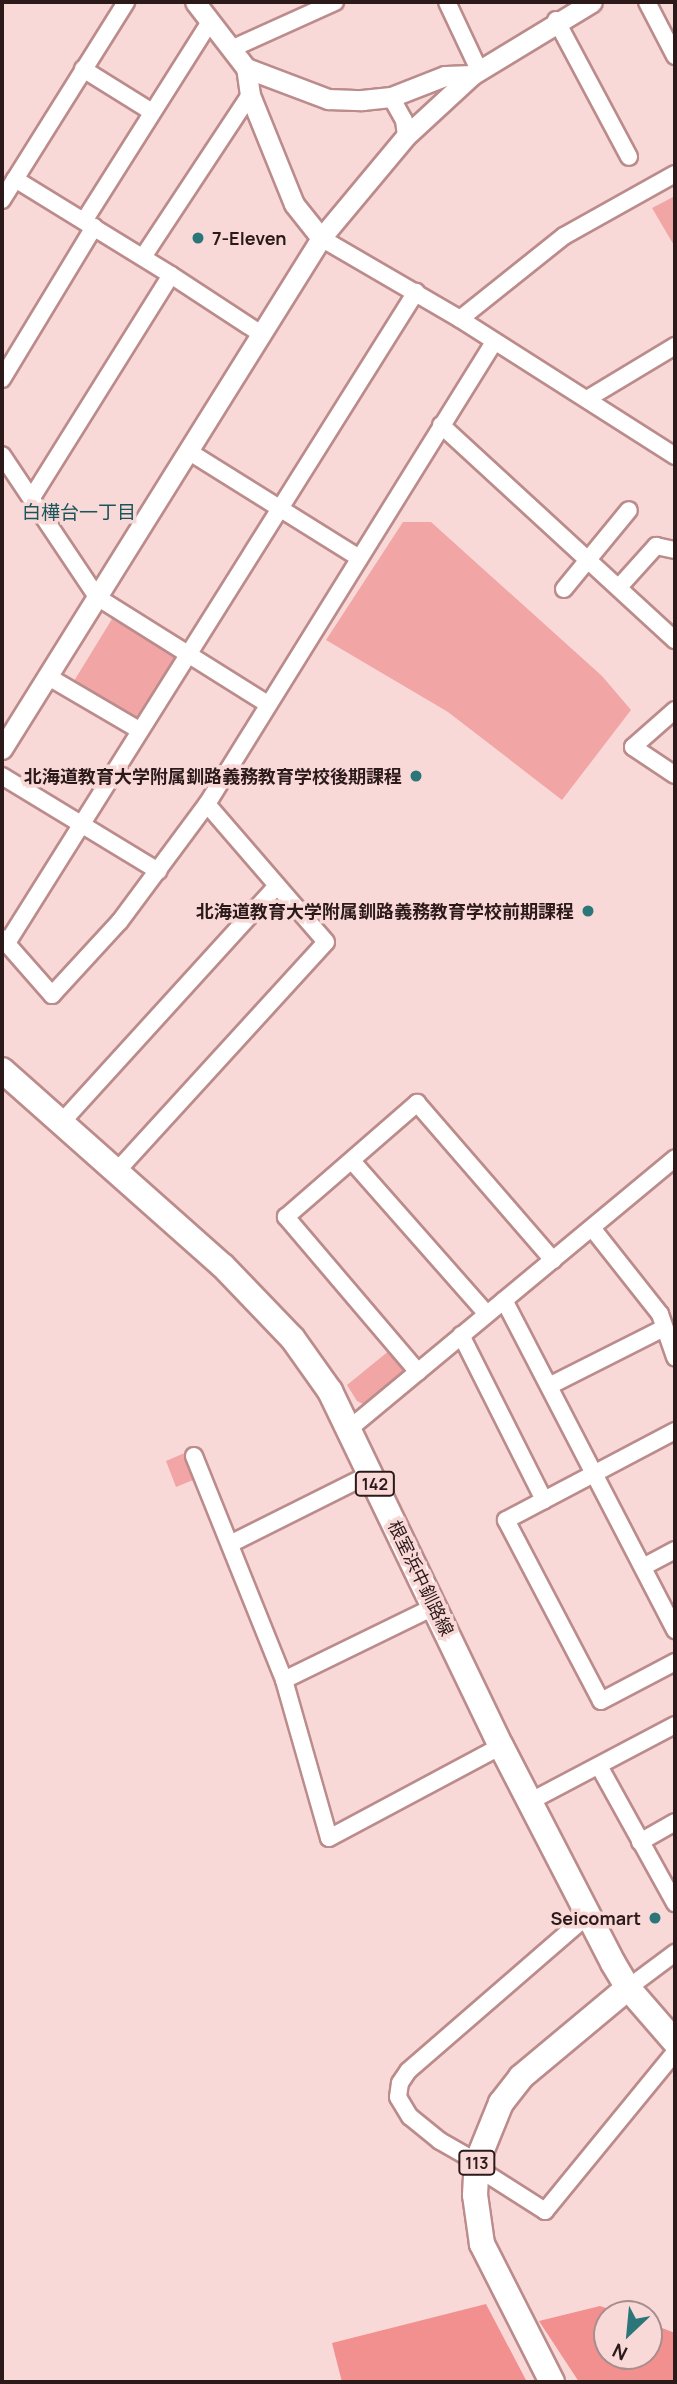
<!DOCTYPE html>
<meta charset="utf-8">
<style>
body{margin:0}
#map{position:relative;width:677px;height:2384px;overflow:hidden;background:#f9d9d8;font-family:Manrope,"Noto Sans JP",sans-serif}
div>[style]{position:absolute}
.green>*{inset:0;background:#f1a5a4}
.forest>*{inset:0;background:#f28f8f}
.roads{filter:drop-shadow(2px 0 #bb8c8b) drop-shadow(-2px 0 #bb8c8b) drop-shadow(0 2px #bb8c8b) drop-shadow(0 -2px #bb8c8b)}
.minor>*{height:16px;margin:-8px;padding:0 8px;transform-origin:8px;border-radius:8px;background:#fff}
.tertiary>*{height:19px;margin:-9.5px;padding:0 9.5px;transform-origin:9.5px;border-radius:9.5px;background:#fff}
.primary>*{height:24px;margin:-12px;padding:0 12px;transform-origin:12px;border-radius:12px;background:#fff}
.dots>*{width:19px;height:19px;translate:-50% -50%;box-sizing:border-box;border:4px solid #f9d9d8;border-radius:50%}
span{translate:-50% -50%;white-space:nowrap;text-align:center;line-height:1.15;-webkit-text-stroke:7px #f9d9d8;paint-order:stroke}
.shield-label span{padding:2px 5px;background:#f9d9d8;border:2px solid;border-radius:5px;-webkit-text-stroke-width:0}
.shield-label{font-size:16px;color:#2c1a1a;font-weight:700}
.poi-label{font-size:18px;color:#2c1a1a;font-weight:700}
.left{translate:0 -50%;text-align:left}
.right{translate:-100% -50%;text-align:right}
.street-label{font-size:18px;color:#2c1a1a}
.neighbourhood-label{font-size:19px;color:#1a5659}
.frame{position:absolute;inset:0;border:4px solid #2c1a1a;pointer-events:none}
.north{position:absolute;left:593px;top:2300px;width:70px;height:70px;box-sizing:border-box;background:#f9d9d8;border:2px solid #a78d8c;border-radius:50%;rotate:206deg;font-size:19px;font-weight:700;line-height:28px;text-align:center;color:#2c1a1a}
.north::after{content:'';display:block;margin:auto;width:24px;height:32px;background:#2c7679;clip-path:polygon(50% 0,100% 100%,50% 72%,0 100%)}
</style>
<div id="map">
<div class="green">
<div style="clip-path:polygon(675px 196px,675px 247px,652px 208px)"></div>
<div style="clip-path:polygon(403px 522px,431px 522px,602px 676px,631px 710px,562px 800px,448px 712px,326px 640px)"></div>
<div style="clip-path:polygon(112px 619px,175px 657px,137px 720px,74px 681px)"></div>
<div style="clip-path:polygon(390px 1350px,403px 1364px,403px 1377px,365px 1405px,357px 1401px,347px 1385px)"></div>
<div style="clip-path:polygon(187px 1452px,198px 1478px,176px 1487px,166px 1461px)"></div>
</div>
<div class="forest">
<div style="clip-path:polygon(486px 2304px,527px 2382px,342px 2382px,332px 2343px)"></div>
<div style="clip-path:polygon(600px 2306px,624px 2314px,607px 2314px,607px 2356px,649px 2356px,649px 2323px,675px 2333px,675px 2382px,579px 2382px,539px 2321px)"></div>
</div>
<div class="roads">
<div class="minor">
<div style="left:447px;top:2px;width:75px;rotate:64.8deg"></div>
<div style="left:647px;top:2px;width:61px;rotate:62.6deg"></div>
<div style="left:556px;top:20px;width:155px;rotate:61.9deg"></div>
<div style="left:231px;top:49px;width:114px;rotate:-24.3deg"></div>
<div style="left:83px;top:69px;width:81px;rotate:31.9deg"></div>
<div style="left:391px;top:97px;width:26px;rotate:61deg"></div>
<div style="left:404px;top:120px;width:16px;rotate:83deg"></div>
<div style="left:15px;top:179px;width:183px;rotate:31.6deg"></div>
<div style="left:171px;top:275px;width:261px;rotate:122deg"></div>
<div style="left:2px;top:200px;width:234px;rotate:-57.9deg"></div>
<div style="left:84px;top:221px;width:234px;rotate:-57.7deg"></div>
<div style="left:321px;top:238px;width:161px;rotate:30.2deg"></div>
<div style="left:460px;top:319px;width:255px;rotate:32.5deg"></div>
<div style="left:143px;top:257px;width:194px;rotate:-56.6deg"></div>
<div style="left:171px;top:275px;width:108px;rotate:33.2deg"></div>
<div style="left:460px;top:319px;width:133px;rotate:-38.6deg"></div>
<div style="left:564px;top:236px;width:127px;rotate:-29.2deg"></div>
<div style="left:2px;top:379px;width:178px;rotate:-58.8deg"></div>
<div style="left:587px;top:399px;width:103px;rotate:-31.1deg"></div>
<div style="left:441px;top:425px;width:318px;rotate:42.6deg"></div>
<div style="left:188px;top:451px;width:202px;rotate:32deg"></div>
<div style="left:2px;top:455px;width:171px;rotate:56.2deg"></div>
<div style="left:97px;top:597px;width:199px;rotate:32.1deg"></div>
<div style="left:620px;top:586px;width:54px;rotate:-48deg"></div>
<div style="left:656px;top:546px;width:19px;rotate:12deg"></div>
<div style="left:564px;top:589px;width:102px;rotate:-50.6deg"></div>
<div style="left:47px;top:676px;width:107px;rotate:30.4deg"></div>
<div style="left:675px;top:710px;width:56px;rotate:138.6deg"></div>
<div style="left:633px;top:747px;width:50px;rotate:33.7deg"></div>
<div style="left:2px;top:776px;width:183px;rotate:31.3deg"></div>
<div style="left:2px;top:938px;width:76px;rotate:48.7deg"></div>
<div style="left:52px;top:995px;width:100px;rotate:-47.4deg"></div>
<div style="left:120px;top:921px;width:146px;rotate:-53.4deg"></div>
<div style="left:207px;top:804px;width:544px;rotate:-58.15deg"></div>
<div style="left:7px;top:943px;width:769px;rotate:-57.86deg"></div>
<div style="left:61px;top:1123px;width:321px;rotate:-47.7deg"></div>
<div style="left:352px;top:1161px;width:204px;rotate:48.6deg"></div>
<div style="left:116px;top:1172px;width:311px;rotate:-47.6deg"></div>
<div style="left:326px;top:942px;width:182px;rotate:-130.8deg"></div>
<div style="left:592px;top:1228px;width:110px;rotate:51.7deg"></div>
<div style="left:660px;top:1314px;width:46px;rotate:70.8deg"></div>
<div style="left:504px;top:1300px;width:372px;rotate:62.6deg"></div>
<div style="left:461px;top:1335px;width:185px;rotate:63.3deg"></div>
<div style="left:418px;top:1372px;width:204px;rotate:-130.4deg"></div>
<div style="left:286px;top:1217px;width:174px;rotate:-41deg"></div>
<div style="left:417px;top:1103px;width:208px;rotate:49.1deg"></div>
<div style="left:549px;top:1386px;width:129px;rotate:-26.8deg"></div>
<div style="left:349px;top:1429px;width:424px;rotate:-39.7deg"></div>
<div style="left:675px;top:1431px;width:191px;rotate:152.2deg"></div>
<div style="left:506px;top:1520px;width:204px;rotate:62.3deg"></div>
<div style="left:601px;top:1701px;width:84px;rotate:-27.8deg"></div>
<div style="left:194px;top:1456px;width:241px;rotate:68.1deg"></div>
<div style="left:284px;top:1680px;width:164px;rotate:74.1deg"></div>
<div style="left:329px;top:1838px;width:195px;rotate:-28.1deg"></div>
<div style="left:232px;top:1543px;width:154px;rotate:-26.6deg"></div>
<div style="left:643px;top:1567px;width:36px;rotate:-28deg"></div>
<div style="left:284px;top:1680px;width:167px;rotate:-26deg"></div>
<div style="left:599px;top:1766px;width:157px;rotate:61deg"></div>
<div style="left:529px;top:1802px;width:165px;rotate:-27.8deg"></div>
<div style="left:640px;top:1842px;width:40px;rotate:-29.7deg"></div>
<div style="left:628px;top:1988px;width:59px;rotate:-36.7deg"></div>
<div style="left:477px;top:2162px;width:43px;rotate:-150.4deg"></div>
<div style="left:440px;top:2141px;width:38px;rotate:-141deg"></div>
<div style="left:410px;top:2117px;width:23px;rotate:-121deg"></div>
<div style="left:398px;top:2097px;width:14px;rotate:-82deg"></div>
<div style="left:400px;top:2083px;width:14px;rotate:-56deg"></div>
<div style="left:408px;top:2071px;width:238px;rotate:-40.9deg"></div>
<div style="left:476px;top:2167px;width:82px;rotate:32.5deg"></div>
<div style="left:545px;top:2211px;width:205px;rotate:-50.7deg"></div>
</div>
<div class="tertiary">
<div style="left:246px;top:68px;width:88px;rotate:20.7deg"></div>
<div style="left:328px;top:99px;width:34px;rotate:2deg"></div>
<div style="left:362px;top:100px;width:29px;rotate:-6deg"></div>
<div style="left:391px;top:97px;width:58px;rotate:-21.3deg"></div>
<div style="left:445px;top:76px;width:27px;rotate:-2deg"></div>
<div style="left:321px;top:238px;width:133px;rotate:-50.2deg"></div>
<div style="left:406px;top:136px;width:90px;rotate:-42.7deg"></div>
<div style="left:472px;top:75px;width:140px;rotate:-31.3deg"></div>
<div style="left:2px;top:749px;width:602px;rotate:-58.02deg"></div>
<div style="left:321px;top:238px;width:43px;rotate:-128.5deg"></div>
<div style="left:294px;top:204px;width:118px;rotate:-112deg"></div>
<div style="left:250px;top:95px;width:27px;rotate:-98deg"></div>
<div style="left:246px;top:68px;width:83px;rotate:-127.7deg"></div>
</div>
<div class="primary">
<div style="left:2px;top:1070px;width:295px;rotate:41.6deg"></div>
<div style="left:223px;top:1266px;width:101px;rotate:46.2deg"></div>
<div style="left:293px;top:1339px;width:64px;rotate:54.6deg"></div>
<div style="left:330px;top:1391px;width:394px;rotate:64.3deg"></div>
<div style="left:501px;top:1746px;width:244px;rotate:62.7deg"></div>
<div style="left:613px;top:1963px;width:29px;rotate:59deg"></div>
<div style="left:628px;top:1988px;width:72px;rotate:49deg"></div>
<div style="left:552px;top:2382px;width:155px;rotate:-116.9deg"></div>
<div style="left:482px;top:2244px;width:49px;rotate:-98.1deg"></div>
<div style="left:475px;top:2195px;width:33px;rotate:-87deg"></div>
<div style="left:477px;top:2162px;width:64px;rotate:-67.9deg"></div>
<div style="left:501px;top:2103px;width:33px;rotate:-52deg"></div>
<div style="left:521px;top:2077px;width:139px;rotate:-39.8deg"></div>
</div>
</div>
<div class="dots">
<div style="left:198px;top:238px;background:#2c7679"></div>
<div style="left:416px;top:776px;background:#2c7679"></div>
<div style="left:588px;top:911px;background:#2c7679"></div>
<div style="left:655px;top:1918px;background:#2c7679"></div>
</div>
<div class="shield-label">
<span style="left:375px;top:1484px">142</span>
<span style="left:477px;top:2163px">113</span>
</div>
<div class="poi-label">
<span class="left" style="left:212px;top:238px">7-Eleven</span>
<span class="right" style="left:402px;top:776px">北海道教育大学附属釧路義務教育学校後期課程</span>
<span class="right" style="left:574px;top:911px">北海道教育大学附属釧路義務教育学校前期課程</span>
<span class="right" style="left:641px;top:1918px">Seicomart</span>
</div>
<div class="street-label">
<span style="left:421px;top:1578px;rotate:64deg">根室浜中釧路線</span>
</div>
<div class="neighbourhood-label">
<span style="left:79px;top:513px">白樺台一丁目</span>
</div>
<div class="frame"></div>
<div class="north">N</div>
</div>
